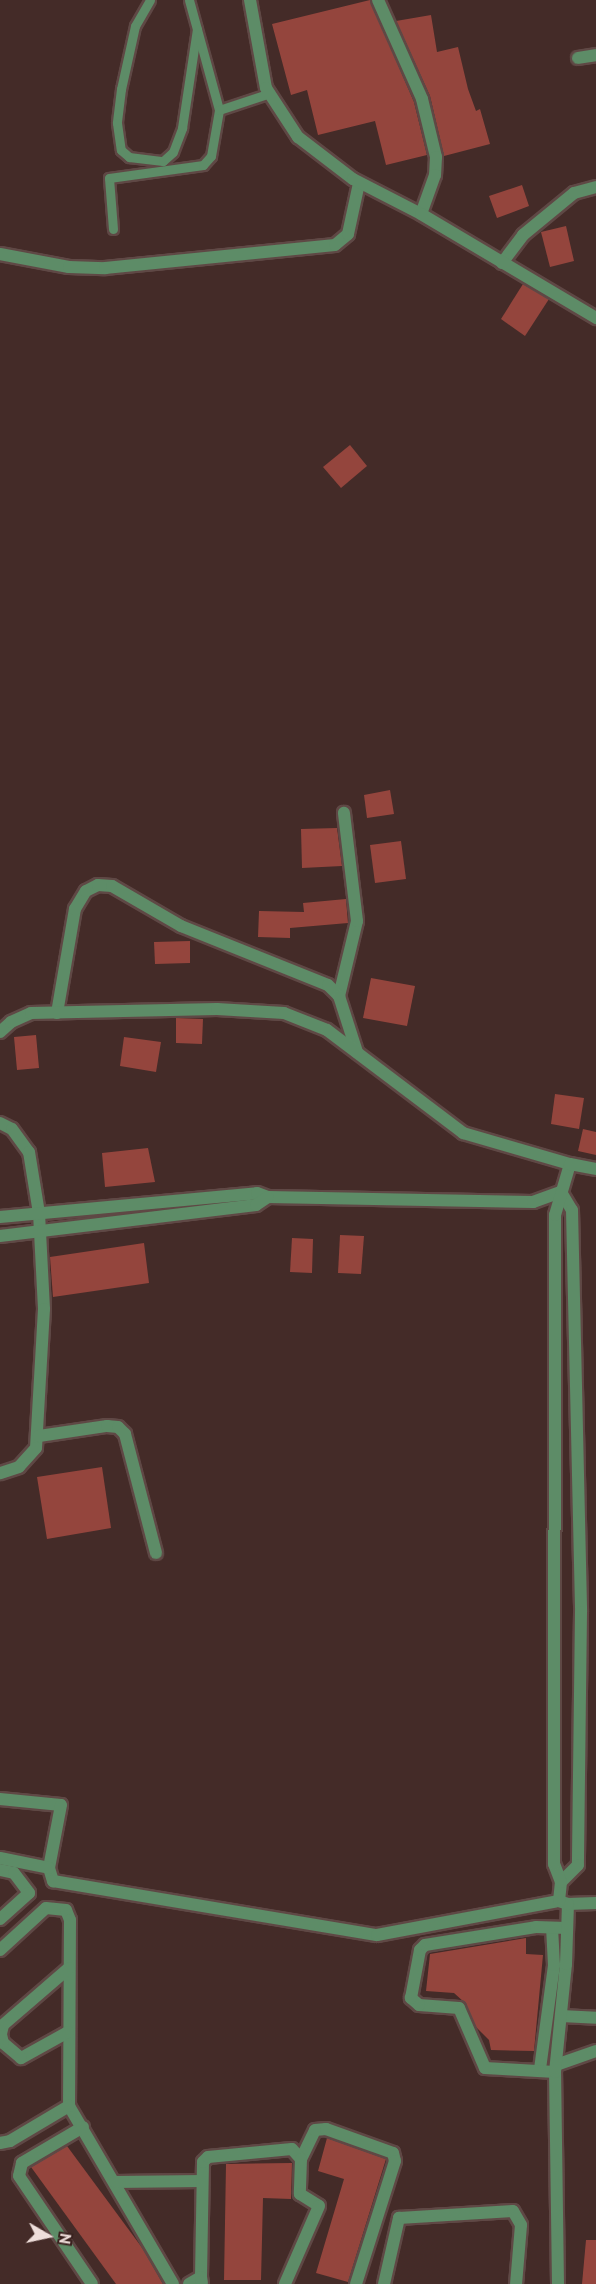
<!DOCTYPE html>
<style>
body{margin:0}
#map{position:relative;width:596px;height:2284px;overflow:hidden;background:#442b28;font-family:"PT Sans",sans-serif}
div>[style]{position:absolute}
.building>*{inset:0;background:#94453d}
.roads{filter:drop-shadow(2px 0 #5f4845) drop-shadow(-2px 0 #5f4845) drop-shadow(0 2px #5f4845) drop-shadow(0 -2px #5f4845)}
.service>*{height:9px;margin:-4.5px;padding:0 4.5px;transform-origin:4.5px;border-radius:4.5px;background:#5d8c67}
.minor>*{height:12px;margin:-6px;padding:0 6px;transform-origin:6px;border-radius:6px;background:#5d8c67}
.tertiary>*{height:12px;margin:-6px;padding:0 6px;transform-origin:6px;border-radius:6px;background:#5d8c67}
span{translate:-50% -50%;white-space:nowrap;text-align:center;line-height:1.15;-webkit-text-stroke:6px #39211e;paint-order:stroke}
.north{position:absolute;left:18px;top:2206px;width:60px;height:60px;-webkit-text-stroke:4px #39211e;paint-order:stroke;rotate:99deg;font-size:16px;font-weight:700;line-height:24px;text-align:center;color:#efdedb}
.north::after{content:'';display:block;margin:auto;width:21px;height:27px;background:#efdedb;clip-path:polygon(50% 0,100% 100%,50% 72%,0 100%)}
</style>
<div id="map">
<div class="building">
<div style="clip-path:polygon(370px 0,414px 102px,427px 155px,386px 165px,375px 121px,318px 135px,307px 90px,291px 95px,272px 24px)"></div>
<div style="clip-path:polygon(431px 15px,437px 52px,458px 47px,468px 89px,476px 111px,480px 109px,490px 144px,444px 156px,430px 96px,396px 21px)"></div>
<div style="clip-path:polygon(522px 185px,529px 206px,497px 218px,489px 196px)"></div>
<div style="clip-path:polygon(566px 226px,574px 261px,550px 267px,541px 232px)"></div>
<div style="clip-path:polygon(523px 284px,549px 299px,525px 336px,501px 319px)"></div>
<div style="clip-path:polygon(350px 445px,367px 466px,341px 488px,323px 467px)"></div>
<div style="clip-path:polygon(390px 790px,394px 814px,367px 818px,364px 795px)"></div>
<div style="clip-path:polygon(337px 828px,342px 866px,302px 868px,301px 829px)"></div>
<div style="clip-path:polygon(401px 841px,406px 879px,375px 883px,370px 845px)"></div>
<div style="clip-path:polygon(346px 899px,348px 923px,290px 928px,290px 938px,258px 937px,259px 911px,304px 912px,303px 903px)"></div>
<div style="clip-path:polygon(190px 941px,190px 963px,155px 964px,154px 942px)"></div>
<div style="clip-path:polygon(371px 978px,415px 986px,407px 1026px,363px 1018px)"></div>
<div style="clip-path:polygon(176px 1018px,203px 1019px,202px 1044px,176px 1043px)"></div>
<div style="clip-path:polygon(36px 1035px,39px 1068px,17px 1070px,14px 1037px)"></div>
<div style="clip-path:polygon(124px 1037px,161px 1042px,156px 1072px,120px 1066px)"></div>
<div style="clip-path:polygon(555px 1094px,584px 1098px,579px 1129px,551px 1124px)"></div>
<div style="clip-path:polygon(583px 1129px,596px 1132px,596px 1155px,578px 1151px)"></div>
<div style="clip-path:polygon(148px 1148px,155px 1182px,105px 1187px,102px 1153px)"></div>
<div style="clip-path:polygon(340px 1235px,364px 1236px,361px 1274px,338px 1273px)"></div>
<div style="clip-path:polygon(292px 1238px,313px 1239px,312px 1273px,290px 1272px)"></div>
<div style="clip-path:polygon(144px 1243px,149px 1283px,53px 1297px,50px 1257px)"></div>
<div style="clip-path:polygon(102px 1467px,111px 1528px,47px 1539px,37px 1477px)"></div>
<div style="clip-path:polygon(526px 1938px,526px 1954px,543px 1955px,534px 2051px,491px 2050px,489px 2040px,476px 2027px,464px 2002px,454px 1993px,426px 1991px,430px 1954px)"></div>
<div style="clip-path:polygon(327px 2138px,386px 2159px,348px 2282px,316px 2273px,344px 2179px,318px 2171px)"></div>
<div style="clip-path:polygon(67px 2146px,143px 2249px,163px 2284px,116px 2284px,31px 2167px)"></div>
<div style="clip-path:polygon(292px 2163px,291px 2199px,263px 2198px,261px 2280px,224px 2280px,226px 2164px)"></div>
<div style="clip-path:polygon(586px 2240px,596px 2240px,596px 2284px,582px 2284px)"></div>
</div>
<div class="roads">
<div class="service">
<div style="left:150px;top:0;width:30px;rotate:120deg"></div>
<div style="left:135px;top:26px;width:65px;rotate:102.5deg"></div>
<div style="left:121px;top:89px;width:34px;rotate:97deg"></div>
<div style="left:117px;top:123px;width:27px;rotate:82deg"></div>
<div style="left:121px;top:150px;width:11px;rotate:41deg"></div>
<div style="left:129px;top:157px;width:34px;rotate:7deg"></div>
<div style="left:163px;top:161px;width:13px;rotate:-42deg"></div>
<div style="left:173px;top:152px;width:26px;rotate:-69deg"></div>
<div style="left:182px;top:128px;width:100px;rotate:-81.4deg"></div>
<div style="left:189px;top:0;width:114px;rotate:74.7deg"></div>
<div style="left:113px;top:229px;width:51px;rotate:-94.5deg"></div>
<div style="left:109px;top:178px;width:95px;rotate:-7.9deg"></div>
<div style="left:203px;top:165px;width:12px;rotate:-48deg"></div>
<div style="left:211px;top:156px;width:47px;rotate:-80.1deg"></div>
<div style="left:219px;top:110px;width:54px;rotate:-18.4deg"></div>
</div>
<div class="minor">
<div style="left:378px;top:0;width:108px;rotate:66deg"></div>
<div style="left:422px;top:99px;width:60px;rotate:76.4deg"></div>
<div style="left:436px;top:157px;width:18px;rotate:93deg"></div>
<div style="left:435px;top:175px;width:41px;rotate:109.7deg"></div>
<div style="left:578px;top:58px;width:18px;rotate:-9deg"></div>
<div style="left:0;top:254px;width:70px;rotate:10.7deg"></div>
<div style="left:69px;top:267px;width:36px;rotate:2deg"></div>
<div style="left:105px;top:268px;width:231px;rotate:-5.7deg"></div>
<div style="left:335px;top:245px;width:17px;rotate:-40deg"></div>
<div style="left:348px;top:234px;width:52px;rotate:-77.8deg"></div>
<div style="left:502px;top:263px;width:35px;rotate:-53deg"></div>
<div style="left:523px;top:235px;width:66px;rotate:-39.5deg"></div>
<div style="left:574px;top:193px;width:23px;rotate:-15deg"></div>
<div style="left:339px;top:996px;width:77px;rotate:-76.5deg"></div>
<div style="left:357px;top:921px;width:109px;rotate:-96.9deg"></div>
<div style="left:57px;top:1013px;width:106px;rotate:-80.2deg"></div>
<div style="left:75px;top:909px;width:21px;rotate:-59deg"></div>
<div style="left:86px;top:891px;width:13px;rotate:-27deg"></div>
<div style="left:98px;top:885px;width:14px;rotate:4deg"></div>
<div style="left:112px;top:886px;width:80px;rotate:30.1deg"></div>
<div style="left:181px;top:926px;width:158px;rotate:21.9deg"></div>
<div style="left:328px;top:985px;width:16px;rotate:45deg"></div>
<div style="left:339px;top:996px;width:59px;rotate:72.2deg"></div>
<div style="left:0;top:1032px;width:15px;rotate:-42deg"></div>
<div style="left:11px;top:1022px;width:22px;rotate:-24deg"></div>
<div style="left:31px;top:1013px;width:186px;rotate:-1.2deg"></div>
<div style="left:217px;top:1009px;width:67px;rotate:3.4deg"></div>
<div style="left:284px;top:1013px;width:46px;rotate:21.6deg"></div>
<div style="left:327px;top:1030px;width:171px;rotate:37.1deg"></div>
<div style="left:463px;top:1133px;width:111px;rotate:16.2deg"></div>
<div style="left:0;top:1123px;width:13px;rotate:27deg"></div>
<div style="left:12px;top:1129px;width:29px;rotate:54deg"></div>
<div style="left:29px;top:1152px;width:62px;rotate:80.7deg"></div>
<div style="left:39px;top:1213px;width:96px;rotate:87deg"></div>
<div style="left:44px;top:1309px;width:139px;rotate:93.3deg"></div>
<div style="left:36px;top:1448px;width:25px;rotate:132deg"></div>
<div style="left:19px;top:1467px;width:20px;rotate:162deg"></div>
<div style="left:39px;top:1436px;width:69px;rotate:-8.4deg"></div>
<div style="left:107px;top:1426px;width:11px;rotate:5deg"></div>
<div style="left:118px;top:1427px;width:10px;rotate:45deg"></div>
<div style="left:125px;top:1434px;width:123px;rotate:75.4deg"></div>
<div style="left:0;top:1799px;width:61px;rotate:5.6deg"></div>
<div style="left:61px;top:1805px;width:64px;rotate:100.8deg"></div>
<div style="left:49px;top:1868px;width:14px;rotate:73deg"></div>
<div style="left:53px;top:1881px;width:328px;rotate:9.5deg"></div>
<div style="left:377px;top:1935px;width:185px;rotate:-10.6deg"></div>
<div style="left:0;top:1858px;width:50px;rotate:11.5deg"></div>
<div style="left:0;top:1870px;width:14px;rotate:12deg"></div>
<div style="left:14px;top:1873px;width:25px;rotate:53deg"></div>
<div style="left:29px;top:1893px;width:39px;rotate:138deg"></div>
<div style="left:568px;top:1904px;width:28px;rotate:-2deg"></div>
<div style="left:0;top:1950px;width:62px;rotate:-42.4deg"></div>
<div style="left:46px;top:1908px;width:20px;rotate:6deg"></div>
<div style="left:66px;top:1910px;width:11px;rotate:68deg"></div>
<div style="left:70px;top:1920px;width:186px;rotate:90.3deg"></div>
<div style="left:69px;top:2106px;width:206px;rotate:59.7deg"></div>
<div style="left:561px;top:2016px;width:35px;rotate:3deg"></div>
<div style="left:68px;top:2032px;width:54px;rotate:151deg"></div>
<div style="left:21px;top:2058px;width:23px;rotate:-140deg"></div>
<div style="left:3px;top:2043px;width:9px;rotate:-103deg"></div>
<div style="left:1px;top:2034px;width:9px;rotate:-77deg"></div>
<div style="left:3px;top:2025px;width:87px;rotate:-40.8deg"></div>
<div style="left:556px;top:2065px;width:42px;rotate:-19.3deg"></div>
<div style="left:540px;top:2069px;width:105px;rotate:-82.3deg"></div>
<div style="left:554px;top:1965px;width:37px;rotate:-93deg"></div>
<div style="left:555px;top:2072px;width:70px;rotate:-176.7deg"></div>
<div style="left:485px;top:2068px;width:65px;rotate:-113.4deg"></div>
<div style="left:459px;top:2008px;width:40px;rotate:-175.7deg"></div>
<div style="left:419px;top:2005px;width:11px;rotate:-139deg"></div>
<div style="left:411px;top:1998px;width:49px;rotate:-79.4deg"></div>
<div style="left:420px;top:1950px;width:7px;rotate:-45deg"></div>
<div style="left:425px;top:1945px;width:112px;rotate:-9.2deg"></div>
<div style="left:536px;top:1927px;width:31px;rotate:2deg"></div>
<div style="left:83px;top:2127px;width:71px;rotate:149.5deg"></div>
<div style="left:22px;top:2163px;width:13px;rotate:103deg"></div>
<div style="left:19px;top:2176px;width:130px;rotate:55.9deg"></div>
<div style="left:0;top:2143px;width:10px;rotate:-11deg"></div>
<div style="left:10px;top:2141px;width:69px;rotate:-30.7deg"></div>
<div style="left:301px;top:2159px;width:32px;rotate:-64deg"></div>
<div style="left:315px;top:2130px;width:11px;rotate:-5deg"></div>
<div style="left:326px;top:2129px;width:71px;rotate:19.7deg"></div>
<div style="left:393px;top:2153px;width:8px;rotate:76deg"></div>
<div style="left:395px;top:2161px;width:129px;rotate:107.6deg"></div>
<div style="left:115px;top:2182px;width:87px;rotate:-0.7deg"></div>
<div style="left:201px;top:2277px;width:115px;rotate:-89deg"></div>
<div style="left:203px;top:2162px;width:7px;rotate:-45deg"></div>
<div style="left:208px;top:2157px;width:84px;rotate:-5.4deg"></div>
<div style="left:292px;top:2149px;width:13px;rotate:48deg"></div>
<div style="left:301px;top:2159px;width:35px;rotate:92deg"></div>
<div style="left:300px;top:2194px;width:22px;rotate:32deg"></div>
<div style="left:319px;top:2206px;width:85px;rotate:113.6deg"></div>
<div style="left:189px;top:2284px;width:14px;rotate:-30deg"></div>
<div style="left:201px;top:2277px;width:6px;rotate:81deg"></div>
<div style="left:384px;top:2284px;width:68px;rotate:-77.2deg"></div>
<div style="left:399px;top:2218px;width:114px;rotate:-3.5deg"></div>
<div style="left:513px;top:2211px;width:16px;rotate:60deg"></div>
<div style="left:521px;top:2225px;width:59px;rotate:94.8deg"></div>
</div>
<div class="tertiary">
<div style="left:250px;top:0;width:89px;rotate:79.7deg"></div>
<div style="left:266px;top:88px;width:59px;rotate:56.9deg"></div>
<div style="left:298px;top:137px;width:69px;rotate:37.4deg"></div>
<div style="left:353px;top:179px;width:76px;rotate:27.2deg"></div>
<div style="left:421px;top:214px;width:204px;rotate:30.7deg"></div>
<div style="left:561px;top:1192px;width:21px;rotate:59deg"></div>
<div style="left:572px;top:1210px;width:402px;rotate:88.7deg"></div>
<div style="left:581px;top:1612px;width:253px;rotate:90.7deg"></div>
<div style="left:578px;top:1865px;width:24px;rotate:135deg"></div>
<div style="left:0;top:1217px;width:258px;rotate:-5.3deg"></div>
<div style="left:257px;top:1193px;width:12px;rotate:20deg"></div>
<div style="left:268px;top:1197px;width:265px;rotate:1.1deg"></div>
<div style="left:533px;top:1202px;width:30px;rotate:-20deg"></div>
<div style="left:0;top:1236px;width:258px;rotate:-6.9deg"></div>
<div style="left:256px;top:1205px;width:14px;rotate:-34deg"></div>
<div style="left:558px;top:2284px;width:212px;rotate:-90.8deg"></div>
<div style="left:555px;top:2072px;width:109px;rotate:-84.2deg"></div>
<div style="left:566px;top:1964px;width:60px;rotate:-88.1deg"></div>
<div style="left:568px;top:1904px;width:9px;rotate:-162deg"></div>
<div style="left:559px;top:1901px;width:19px;rotate:-84deg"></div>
<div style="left:561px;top:1882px;width:19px;rotate:-111deg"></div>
<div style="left:554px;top:1864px;width:649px;rotate:-89.91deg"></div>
<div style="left:555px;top:1215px;width:53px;rotate:-73.6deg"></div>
<div style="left:570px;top:1164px;width:26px;rotate:11deg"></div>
</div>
</div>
<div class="north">N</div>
</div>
